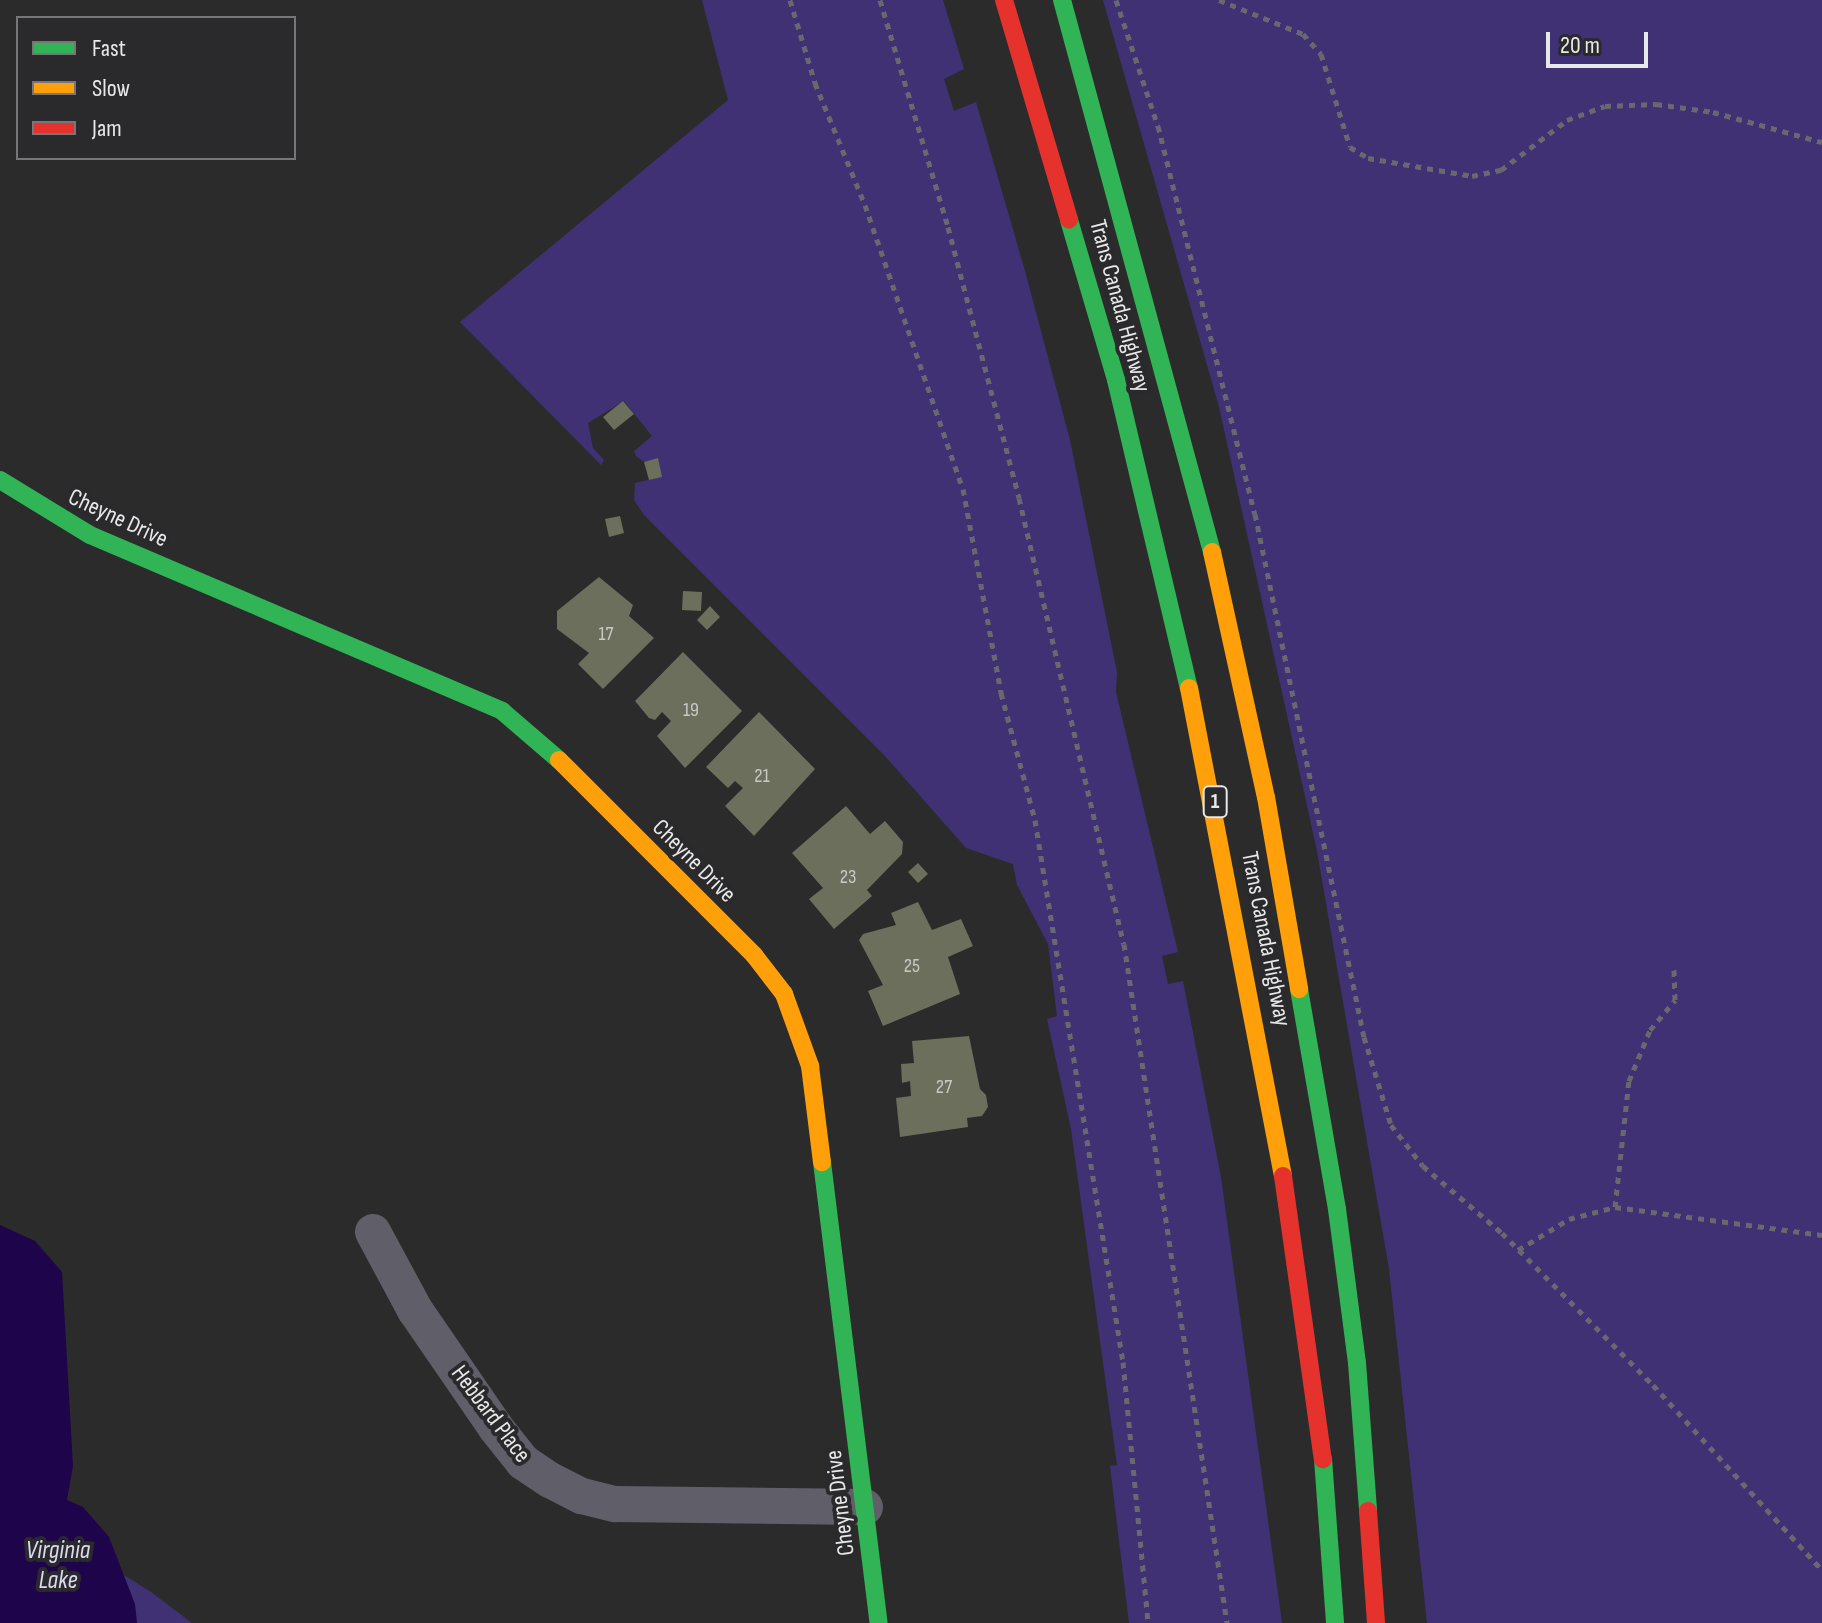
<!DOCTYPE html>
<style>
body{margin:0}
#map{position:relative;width:1822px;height:1623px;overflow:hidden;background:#2b2b2b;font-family:"Sofia Sans Condensed",sans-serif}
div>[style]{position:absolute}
.green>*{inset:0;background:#403175}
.water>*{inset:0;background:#1e044a}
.building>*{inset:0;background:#6b6f5b}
.path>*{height:5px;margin-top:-2.5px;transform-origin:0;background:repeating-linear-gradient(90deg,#69686f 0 6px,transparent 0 12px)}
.street>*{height:36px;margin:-18px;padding:0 18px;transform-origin:18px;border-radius:18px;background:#605f69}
.fast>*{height:18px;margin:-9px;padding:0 9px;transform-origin:9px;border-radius:9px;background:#30b455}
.slow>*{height:18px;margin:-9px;padding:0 9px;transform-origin:9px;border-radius:9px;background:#ff9f0a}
.jam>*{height:18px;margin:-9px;padding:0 9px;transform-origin:9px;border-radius:9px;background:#e5322d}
span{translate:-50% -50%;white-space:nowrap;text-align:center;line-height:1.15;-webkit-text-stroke:8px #2a2a2c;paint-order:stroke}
.number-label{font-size:20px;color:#c9cac6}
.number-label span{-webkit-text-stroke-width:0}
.shield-label span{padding:2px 6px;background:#2a2a2c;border:2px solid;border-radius:6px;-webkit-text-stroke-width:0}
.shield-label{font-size:22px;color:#e8e8e9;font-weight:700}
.street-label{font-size:24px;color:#e8e8e9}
.water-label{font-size:26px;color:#dbd9f0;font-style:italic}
.legend{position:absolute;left:16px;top:16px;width:280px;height:144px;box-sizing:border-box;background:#2a2a2c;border:2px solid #767678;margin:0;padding:10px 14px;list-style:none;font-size:24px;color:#e8e8e9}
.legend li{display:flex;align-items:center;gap:16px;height:40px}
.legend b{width:40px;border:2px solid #767678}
.scale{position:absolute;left:1546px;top:32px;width:102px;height:36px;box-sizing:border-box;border:4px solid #e8e8e9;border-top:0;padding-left:10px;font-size:24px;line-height:28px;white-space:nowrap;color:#e8e8e9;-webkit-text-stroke:6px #2a2a2c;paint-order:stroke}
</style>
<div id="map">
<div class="green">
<div style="clip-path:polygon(702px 0,943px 0,964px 69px,944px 79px,954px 111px,976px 102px,1025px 271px,1070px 440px,1117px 672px,1116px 692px,1178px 952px,1162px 956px,1168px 984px,1183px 981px,1221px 1177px,1282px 1623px,1129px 1623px,1110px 1466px,1117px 1465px,1071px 1129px,1047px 1019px,1057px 1016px,1048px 944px,1017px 885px,1013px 864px,966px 848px,885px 756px,644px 515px,634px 500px,635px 483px,661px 477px,658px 459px,644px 462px,636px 456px,634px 451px,652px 436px,624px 401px,588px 423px,593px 448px,604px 460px,601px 465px,460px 322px,728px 100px)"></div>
<div style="clip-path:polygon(1103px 0,1822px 0,1822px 1623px,1427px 1623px,1389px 1269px,1317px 851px,1219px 407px)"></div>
<div style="clip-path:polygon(124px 1575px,151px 1592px,192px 1623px,137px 1623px)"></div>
</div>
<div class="water">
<div style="clip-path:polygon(0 1225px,35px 1241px,62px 1272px,73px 1466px,67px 1500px,83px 1507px,109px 1537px,135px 1604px,137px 1623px,0 1623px)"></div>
</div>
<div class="building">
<div style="clip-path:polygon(623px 401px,634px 414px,614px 430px,603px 417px)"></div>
<div style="clip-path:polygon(658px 458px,662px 477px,649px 480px,644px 462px)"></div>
<div style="clip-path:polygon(620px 516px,624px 533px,609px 537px,605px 519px)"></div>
<div style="clip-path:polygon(599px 577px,633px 605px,629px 616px,654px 638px,603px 689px,578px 664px,589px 653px,557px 629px,557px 611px)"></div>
<div style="clip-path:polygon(683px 591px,702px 592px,701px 611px,682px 610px)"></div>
<div style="clip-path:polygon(710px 606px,720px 617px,707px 630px,697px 620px)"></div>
<div style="clip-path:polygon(683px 652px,742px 711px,685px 768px,657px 736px,671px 721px,662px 712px,655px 720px,649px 718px,635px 701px)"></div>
<div style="clip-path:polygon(759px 712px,815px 769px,754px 836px,725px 806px,743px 788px,735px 781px,728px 788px,706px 767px)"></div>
<div style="clip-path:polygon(846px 806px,870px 834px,885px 821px,903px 842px,902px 854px,867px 890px,872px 896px,834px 929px,809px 899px,823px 888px,792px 853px)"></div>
<div style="clip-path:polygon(918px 863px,928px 874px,918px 883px,908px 872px)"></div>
<div style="clip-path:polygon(918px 902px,932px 930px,961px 919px,973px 946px,948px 957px,960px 994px,883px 1026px,868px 991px,883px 985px,859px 940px,863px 934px,896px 925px,891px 913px)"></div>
<div style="clip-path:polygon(969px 1036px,980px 1089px,986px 1095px,988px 1107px,982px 1116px,967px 1118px,968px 1127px,900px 1137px,896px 1098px,911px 1096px,910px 1081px,902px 1083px,901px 1064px,914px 1063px,912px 1041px)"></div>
</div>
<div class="path">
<div style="left:790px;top:0;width:87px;rotate:73.2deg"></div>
<div style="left:815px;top:83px;width:132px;rotate:67.7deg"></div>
<div style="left:865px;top:205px;width:300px;rotate:71deg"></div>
<div style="left:963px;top:489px;width:208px;rotate:79.4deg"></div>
<div style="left:1001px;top:693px;width:131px;rotate:75deg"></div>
<div style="left:1035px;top:820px;width:549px;rotate:80.78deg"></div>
<div style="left:1123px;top:1362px;width:262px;rotate:84.5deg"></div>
<div style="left:880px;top:0;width:237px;rotate:73.3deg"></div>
<div style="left:948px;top:227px;width:280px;rotate:75.3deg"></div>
<div style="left:1019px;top:498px;width:458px;rotate:76.8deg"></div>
<div style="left:1124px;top:944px;width:687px;rotate:81.37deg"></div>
<div style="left:1116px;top:0;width:133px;rotate:71.6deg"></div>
<div style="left:1158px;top:126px;width:400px;rotate:76deg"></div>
<div style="left:1255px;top:514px;width:534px;rotate:78.23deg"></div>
<div style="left:1364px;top:1037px;width:92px;rotate:72.9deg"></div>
<div style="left:1391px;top:1125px;width:52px;rotate:52deg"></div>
<div style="left:1423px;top:1166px;width:104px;rotate:40.3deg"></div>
<div style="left:1502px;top:1233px;width:214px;rotate:45.2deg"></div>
<div style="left:1653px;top:1385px;width:251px;rotate:47.6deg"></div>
<div style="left:1219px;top:0;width:91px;rotate:22deg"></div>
<div style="left:1303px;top:34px;width:27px;rotate:48deg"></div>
<div style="left:1321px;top:54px;width:97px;rotate:72.7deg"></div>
<div style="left:1350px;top:147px;width:21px;rotate:31deg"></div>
<div style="left:1368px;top:158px;width:106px;rotate:9.8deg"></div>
<div style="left:1472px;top:176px;width:30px;rotate:-12deg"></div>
<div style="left:1501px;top:170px;width:83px;rotate:-37.1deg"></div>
<div style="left:1567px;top:120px;width:40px;rotate:-20.2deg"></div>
<div style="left:1605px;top:106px;width:51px;rotate:-2.2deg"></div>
<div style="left:1656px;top:104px;width:58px;rotate:8deg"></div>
<div style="left:1713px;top:112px;width:113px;rotate:15.4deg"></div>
<div style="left:1615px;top:1207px;width:127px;rotate:-83.7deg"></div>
<div style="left:1629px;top:1081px;width:55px;rotate:-67.6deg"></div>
<div style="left:1650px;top:1030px;width:39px;rotate:-50deg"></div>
<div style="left:1675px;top:1000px;width:35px;rotate:-92deg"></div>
<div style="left:1518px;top:1250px;width:60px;rotate:-31.3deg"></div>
<div style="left:1569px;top:1219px;width:48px;rotate:-14.6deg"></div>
<div style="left:1615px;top:1207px;width:209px;rotate:7.7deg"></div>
</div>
<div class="street">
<div style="left:373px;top:1232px;width:89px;rotate:61.7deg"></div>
<div style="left:415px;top:1310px;width:143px;rotate:55.5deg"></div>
<div style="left:496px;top:1428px;width:43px;rotate:51.5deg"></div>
<div style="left:523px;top:1462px;width:32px;rotate:34deg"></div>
<div style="left:550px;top:1480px;width:36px;rotate:27deg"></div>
<div style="left:582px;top:1496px;width:34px;rotate:14deg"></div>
<div style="left:615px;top:1504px;width:250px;rotate:0.7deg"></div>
</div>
<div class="fast">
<div style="left:1062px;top:0;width:572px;rotate:74.8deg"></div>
<div style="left:1069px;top:220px;width:167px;rotate:73.6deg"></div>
<div style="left:1116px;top:380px;width:317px;rotate:76.7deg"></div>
<div style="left:0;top:480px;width:105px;rotate:31.4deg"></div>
<div style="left:90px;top:535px;width:448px;rotate:23.1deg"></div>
<div style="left:502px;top:711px;width:75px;rotate:40.7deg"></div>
<div style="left:1299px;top:989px;width:223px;rotate:80.2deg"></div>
<div style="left:1337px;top:1209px;width:155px;rotate:82.6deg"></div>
<div style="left:1357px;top:1363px;width:148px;rotate:85.7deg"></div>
<div style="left:822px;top:1162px;width:465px;rotate:83deg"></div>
<div style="left:1323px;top:1459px;width:164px;rotate:85.8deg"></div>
</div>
<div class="slow">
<div style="left:1212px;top:552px;width:251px;rotate:77.6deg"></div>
<div style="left:1266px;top:797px;width:195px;rotate:80.2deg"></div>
<div style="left:1189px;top:688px;width:497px;rotate:79.1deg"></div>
<div style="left:559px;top:760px;width:276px;rotate:45deg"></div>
<div style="left:754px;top:955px;width:49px;rotate:52.4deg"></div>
<div style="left:784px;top:994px;width:77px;rotate:70.1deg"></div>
<div style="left:810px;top:1066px;width:97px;rotate:82.9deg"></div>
</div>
<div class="jam">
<div style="left:1004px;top:0;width:229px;rotate:73.5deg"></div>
<div style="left:1283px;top:1176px;width:286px;rotate:82deg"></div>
<div style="left:1368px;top:1511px;width:112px;rotate:85.9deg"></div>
</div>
<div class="number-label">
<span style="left:606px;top:634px">17</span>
<span style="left:691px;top:710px">19</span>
<span style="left:762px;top:776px">21</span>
<span style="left:848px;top:877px">23</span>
<span style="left:912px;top:966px">25</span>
<span style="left:944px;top:1087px">27</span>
</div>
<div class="shield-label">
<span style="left:1215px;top:802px">1</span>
</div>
<div class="street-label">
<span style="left:1120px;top:306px;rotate:75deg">Trans Canada Highway</span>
<span style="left:118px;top:518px;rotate:25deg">Cheyne Drive</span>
<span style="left:694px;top:861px;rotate:45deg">Cheyne Drive</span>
<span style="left:1266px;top:939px;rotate:79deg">Trans Canada Highway</span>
<span style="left:491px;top:1414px;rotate:53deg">Hebbard Place</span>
<span style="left:840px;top:1503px;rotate:-97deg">Cheyne Drive</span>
</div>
<div class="water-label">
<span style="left:58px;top:1566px">Virginia<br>Lake</span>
</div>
<ul class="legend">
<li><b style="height:10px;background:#30b455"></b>Fast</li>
<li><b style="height:10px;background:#ff9f0a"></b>Slow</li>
<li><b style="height:10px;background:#e5322d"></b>Jam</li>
</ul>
<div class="scale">20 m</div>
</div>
